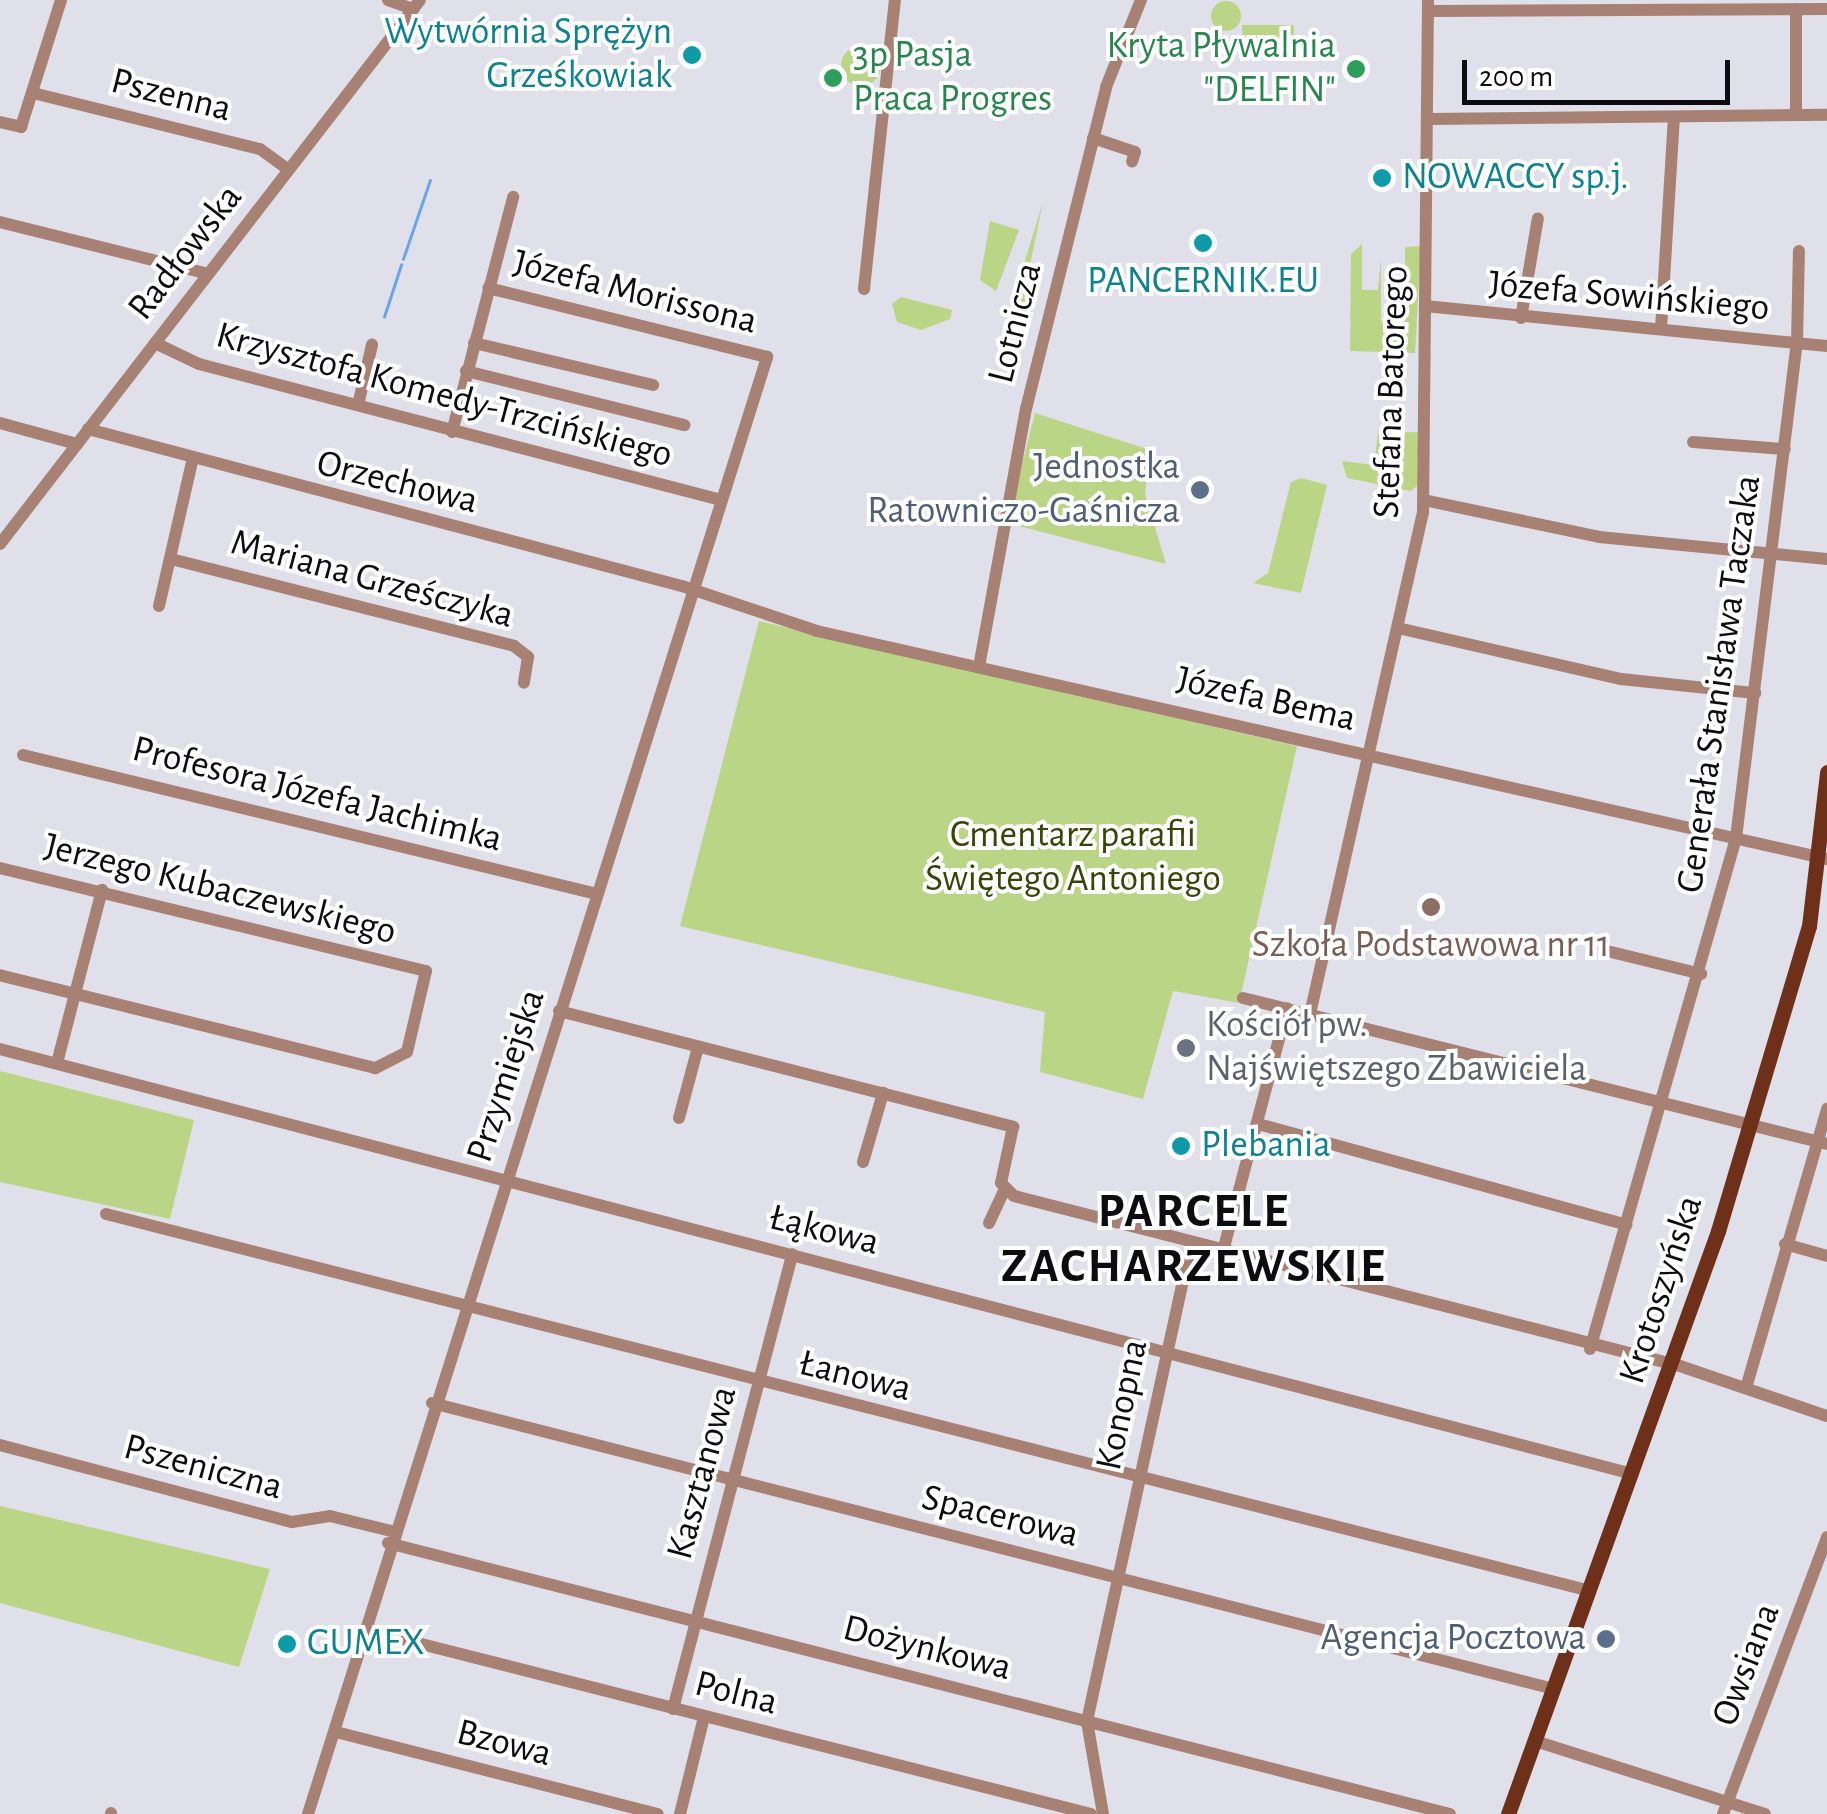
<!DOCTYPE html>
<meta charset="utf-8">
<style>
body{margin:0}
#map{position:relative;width:1827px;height:1814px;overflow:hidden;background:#e0e0ea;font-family:"Alegreya Sans",sans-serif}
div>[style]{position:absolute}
.green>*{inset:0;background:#b9d585}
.round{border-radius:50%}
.stream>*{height:2.5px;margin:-1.25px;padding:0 1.25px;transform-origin:1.25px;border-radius:1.25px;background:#6ca5e5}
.minor>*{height:12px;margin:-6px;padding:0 6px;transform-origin:6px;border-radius:6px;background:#a78174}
.major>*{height:15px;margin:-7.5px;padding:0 7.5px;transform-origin:7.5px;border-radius:7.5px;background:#6f301a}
.dots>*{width:28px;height:28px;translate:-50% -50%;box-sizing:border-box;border:5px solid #fff;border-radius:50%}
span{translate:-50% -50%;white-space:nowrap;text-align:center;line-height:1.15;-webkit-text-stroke:8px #fff;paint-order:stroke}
.culture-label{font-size:38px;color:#0d838f}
.right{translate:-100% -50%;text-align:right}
.left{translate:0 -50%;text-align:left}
.leisure-label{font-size:38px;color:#27864d}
.street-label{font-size:38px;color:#0d0c10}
.service-label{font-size:38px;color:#4e5e75}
.park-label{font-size:38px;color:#364608}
.education-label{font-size:38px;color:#785e54}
.worship-label{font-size:38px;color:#5b616d}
.district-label{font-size:48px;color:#0d0c10;font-weight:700;letter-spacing:2.5px}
.scale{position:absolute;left:1462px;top:60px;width:268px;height:45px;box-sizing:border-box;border:5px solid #0d0c10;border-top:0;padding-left:12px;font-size:30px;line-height:35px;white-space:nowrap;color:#0d0c10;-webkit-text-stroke:8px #fff;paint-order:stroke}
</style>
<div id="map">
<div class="green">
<div class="round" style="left:1211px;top:1px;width:30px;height:30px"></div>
<div style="clip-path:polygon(1242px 25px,1294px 25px,1293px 50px,1243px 49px)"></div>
<div class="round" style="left:841px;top:46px;width:40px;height:40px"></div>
<div style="clip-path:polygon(1043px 202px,1024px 294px,1034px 298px,1031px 311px,1015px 293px)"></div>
<div style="clip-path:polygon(990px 221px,1019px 230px,996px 291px,980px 280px)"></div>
<div style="clip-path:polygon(1362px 244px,1362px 290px,1378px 290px,1381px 259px,1381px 322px,1405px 322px,1405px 247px,1421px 246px,1415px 353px,1350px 351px,1351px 254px)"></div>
<div style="clip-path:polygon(901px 297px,952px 310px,950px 319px,921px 330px,897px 322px,892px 304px)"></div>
<div style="clip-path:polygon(1035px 413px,1150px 450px,1145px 494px,1166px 564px,1007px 523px)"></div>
<div style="clip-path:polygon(1421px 432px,1420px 484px,1411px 491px,1347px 478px,1342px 461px,1374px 465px,1378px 433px)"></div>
<div style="clip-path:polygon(1301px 478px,1327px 485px,1301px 593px,1253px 583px,1268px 573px,1291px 482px)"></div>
<div style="clip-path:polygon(759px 621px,1297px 746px,1239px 1003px,1173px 991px,1143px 1099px,1040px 1072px,1045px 1012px,680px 926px)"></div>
<div style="clip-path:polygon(0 1071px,194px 1120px,170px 1219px,0 1182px)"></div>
<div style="clip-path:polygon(0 1506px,270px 1569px,239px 1667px,0 1603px)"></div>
</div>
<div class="stream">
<div style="left:403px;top:259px;width:83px;rotate:-71.1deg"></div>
<div style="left:384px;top:317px;width:55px;rotate:-71.9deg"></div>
</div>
<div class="minor">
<div style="left:388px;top:0;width:27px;rotate:20deg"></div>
<div style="left:1428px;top:11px;width:399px;rotate:-0.3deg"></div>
<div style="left:33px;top:93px;width:234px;rotate:13.9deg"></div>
<div style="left:260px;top:149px;width:34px;rotate:36deg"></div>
<div style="left:1796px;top:115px;width:106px;rotate:-90deg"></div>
<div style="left:1427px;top:119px;width:400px;rotate:-0.6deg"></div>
<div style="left:0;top:122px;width:22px;rotate:13deg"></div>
<div style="left:21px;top:127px;width:133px;rotate:-72.5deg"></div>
<div style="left:1093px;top:138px;width:44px;rotate:18.4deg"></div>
<div style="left:1135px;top:152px;width:10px;rotate:107deg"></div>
<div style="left:0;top:222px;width:214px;rotate:14deg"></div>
<div style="left:864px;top:289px;width:291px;rotate:-83.9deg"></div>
<div style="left:1425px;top:306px;width:404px;rotate:5.7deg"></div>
<div style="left:1521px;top:318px;width:101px;rotate:-80.4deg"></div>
<div style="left:1661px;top:329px;width:212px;rotate:-86.5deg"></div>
<div style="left:155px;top:343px;width:49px;rotate:25.5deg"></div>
<div style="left:199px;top:364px;width:539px;rotate:14.6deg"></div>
<div style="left:474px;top:343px;width:184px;rotate:13.2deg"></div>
<div style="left:466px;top:371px;width:225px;rotate:13.9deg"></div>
<div style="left:358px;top:405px;width:62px;rotate:-76.9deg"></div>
<div style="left:0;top:423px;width:80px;rotate:15.3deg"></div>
<div style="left:88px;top:429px;width:614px;rotate:14.81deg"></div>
<div style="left:682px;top:586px;width:142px;rotate:18.4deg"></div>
<div style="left:817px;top:631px;width:1035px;rotate:12.72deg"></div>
<div style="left:452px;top:432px;width:243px;rotate:-75.4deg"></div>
<div style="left:1693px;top:442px;width:92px;rotate:4.4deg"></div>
<div style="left:1424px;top:500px;width:179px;rotate:11.9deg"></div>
<div style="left:1599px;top:537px;width:229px;rotate:5.5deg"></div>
<div style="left:0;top:544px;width:687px;rotate:-52.33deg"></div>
<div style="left:171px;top:559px;width:354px;rotate:14.2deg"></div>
<div style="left:514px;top:646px;width:18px;rotate:38deg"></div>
<div style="left:528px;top:657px;width:26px;rotate:99deg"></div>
<div style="left:159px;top:606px;width:148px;rotate:-77.1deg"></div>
<div style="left:1398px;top:628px;width:229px;rotate:12.9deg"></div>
<div style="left:1621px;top:679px;width:135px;rotate:6deg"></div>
<div style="left:979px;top:667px;width:262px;rotate:-79.7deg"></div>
<div style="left:1026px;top:409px;width:332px;rotate:-76deg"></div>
<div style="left:1106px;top:87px;width:94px;rotate:-68.1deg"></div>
<div style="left:23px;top:755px;width:591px;rotate:13.61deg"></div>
<div style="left:0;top:868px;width:438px;rotate:13.6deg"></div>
<div style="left:426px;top:971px;width:83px;rotate:103.2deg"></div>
<div style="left:407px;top:1052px;width:36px;rotate:153deg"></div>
<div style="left:375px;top:1068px;width:386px;rotate:-166.1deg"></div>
<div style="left:1607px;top:951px;width:97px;rotate:13.7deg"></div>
<div style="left:1243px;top:998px;width:602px;rotate:14.04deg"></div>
<div style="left:559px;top:1011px;width:469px;rotate:14.3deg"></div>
<div style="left:1013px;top:1127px;width:57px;rotate:102.1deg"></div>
<div style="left:1001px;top:1183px;width:18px;rotate:45deg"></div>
<div style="left:1014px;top:1196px;width:687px;rotate:14.32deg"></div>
<div style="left:1680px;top:1366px;width:155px;rotate:18.8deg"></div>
<div style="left:1310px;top:1014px;width:515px;rotate:-77.31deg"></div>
<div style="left:1423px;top:512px;width:512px;rotate:-89.44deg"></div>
<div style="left:0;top:1049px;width:1687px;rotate:14.59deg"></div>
<div style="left:57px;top:1063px;width:179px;rotate:-75.4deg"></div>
<div style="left:679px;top:1118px;width:73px;rotate:-75deg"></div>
<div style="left:1258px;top:1124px;width:382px;rotate:15.3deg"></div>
<div style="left:863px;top:1162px;width:72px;rotate:-73.8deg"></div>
<div style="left:106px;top:1214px;width:1531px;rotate:14.25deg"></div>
<div style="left:989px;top:1223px;width:35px;rotate:-65deg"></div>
<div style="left:1785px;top:1244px;width:44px;rotate:15.9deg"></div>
<div style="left:1223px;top:1251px;width:251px;rotate:-75.2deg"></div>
<div style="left:1590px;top:1349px;width:531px;rotate:-74.05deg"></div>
<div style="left:1736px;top:838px;width:499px;rotate:-83deg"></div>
<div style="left:1797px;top:343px;width:92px;rotate:-88.8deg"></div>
<div style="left:1746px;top:1388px;width:291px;rotate:-73.8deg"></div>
<div style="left:432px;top:1403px;width:1158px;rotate:14.3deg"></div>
<div style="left:0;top:1445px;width:302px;rotate:14.8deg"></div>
<div style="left:292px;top:1522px;width:38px;rotate:-9deg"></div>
<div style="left:330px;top:1516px;width:63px;rotate:13.8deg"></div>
<div style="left:388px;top:1543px;width:1096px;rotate:14.32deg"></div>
<div style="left:366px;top:1630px;width:748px;rotate:14.24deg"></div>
<div style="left:673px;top:1709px;width:470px;rotate:-75.3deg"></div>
<div style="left:336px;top:1732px;width:332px;rotate:14.3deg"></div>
<div style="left:1535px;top:1741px;width:241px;rotate:17.6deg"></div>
<div style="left:111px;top:1813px;width:1px;rotate:90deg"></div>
<div style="left:308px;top:1814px;width:1528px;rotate:-72.51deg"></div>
<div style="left:767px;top:357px;width:287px;rotate:-166.1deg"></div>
<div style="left:680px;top:1814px;width:100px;rotate:-76.1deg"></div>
<div style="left:1103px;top:1814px;width:94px;rotate:-99.8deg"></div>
<div style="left:1087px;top:1721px;width:488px;rotate:-77.7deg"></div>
<div style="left:1723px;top:1814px;width:296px;rotate:-69.4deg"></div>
</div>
<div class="major">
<div style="left:1508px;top:1814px;width:620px;rotate:-70.19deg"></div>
<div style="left:1718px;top:1231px;width:318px;rotate:-73.4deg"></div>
<div style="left:1809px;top:926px;width:155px;rotate:-83.3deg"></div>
</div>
<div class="dots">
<div style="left:692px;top:55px;background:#0f9aa8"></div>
<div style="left:1356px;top:69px;background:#2e9e5b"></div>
<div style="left:833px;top:78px;background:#2e9e5b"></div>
<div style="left:1382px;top:178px;background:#0f9aa8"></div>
<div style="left:1203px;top:243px;background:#0f9aa8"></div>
<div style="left:1200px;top:490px;background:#5c6f8a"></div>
<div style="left:1431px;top:907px;background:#8d6e63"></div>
<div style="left:1186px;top:1048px;background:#6b7280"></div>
<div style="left:1181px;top:1146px;background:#0f9aa8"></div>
<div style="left:1606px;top:1639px;background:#5c6f8a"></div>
<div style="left:287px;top:1644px;background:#0f9aa8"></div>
</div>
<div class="culture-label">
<span class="right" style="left:672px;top:55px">Wytwórnia Sprężyn<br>Grześkowiak</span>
<span class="left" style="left:1402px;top:178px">NOWACCY sp.j.</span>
<span style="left:1203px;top:282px">PANCERNIK.EU</span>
<span class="left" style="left:1201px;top:1146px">Plebania</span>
<span class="left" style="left:307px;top:1644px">GUMEX</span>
</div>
<div class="leisure-label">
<span class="right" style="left:1336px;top:69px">Kryta Pływalnia<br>"DELFIN"</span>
<span class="left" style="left:853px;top:78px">3p Pasja<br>Praca Progres</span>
</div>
<div class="street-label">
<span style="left:171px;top:96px;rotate:14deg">Pszenna</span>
<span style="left:186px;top:253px;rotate:-52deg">Radłowska</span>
<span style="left:635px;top:293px;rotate:14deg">Józefa Morissona</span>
<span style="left:1629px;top:297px;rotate:5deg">Józefa Sowińskiego</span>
<span style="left:1016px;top:323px;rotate:-76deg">Lotnicza</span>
<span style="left:1392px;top:392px;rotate:-88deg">Stefana Batorego</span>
<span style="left:444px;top:396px;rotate:15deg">Krzysztofa Komedy-Trzcińskiego</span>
<span style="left:397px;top:483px;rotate:14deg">Orzechowa</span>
<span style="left:372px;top:580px;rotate:15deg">Mariana Grześczyka</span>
<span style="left:1720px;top:684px;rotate:-82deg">Generała Stanisława Taczaka</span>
<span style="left:1266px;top:700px;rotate:13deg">Józefa Bema</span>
<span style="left:317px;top:795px;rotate:14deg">Profesora Józefa Jachimka</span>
<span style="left:220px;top:890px;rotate:14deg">Jerzego Kubaczewskiego</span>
<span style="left:507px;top:1076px;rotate:-72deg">Przymiejska</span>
<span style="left:824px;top:1231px;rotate:14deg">Łąkowa</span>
<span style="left:1662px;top:1290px;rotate:-72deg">Krotoszyńska</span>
<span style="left:855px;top:1377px;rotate:14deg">Łanowa</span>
<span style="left:1123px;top:1405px;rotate:-78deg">Konopna</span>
<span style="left:203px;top:1468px;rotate:15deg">Pszeniczna</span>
<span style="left:703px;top:1473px;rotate:-75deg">Kasztanowa</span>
<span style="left:1000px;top:1517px;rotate:14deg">Spacerowa</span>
<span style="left:927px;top:1649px;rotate:14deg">Dożynkowa</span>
<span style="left:1747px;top:1665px;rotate:-69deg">Owsiana</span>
<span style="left:736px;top:1694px;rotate:14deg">Polna</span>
<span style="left:504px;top:1744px;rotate:14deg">Bzowa</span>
</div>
<div class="service-label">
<span class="right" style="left:1180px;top:490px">Jednostka<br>Ratowniczo-Gaśnicza</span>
<span class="right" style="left:1586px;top:1639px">Agencja Pocztowa</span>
</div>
<div class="park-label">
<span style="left:1073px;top:858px">Cmentarz parafii<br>Świętego Antoniego</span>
</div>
<div class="education-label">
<span style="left:1431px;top:946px">Szkoła Podstawowa nr 11</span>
</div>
<div class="worship-label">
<span class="left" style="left:1206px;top:1048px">Kościół pw.<br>Najświętszego Zbawiciela</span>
</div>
<div class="district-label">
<span style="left:1194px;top:1240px">PARCELE<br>ZACHARZEWSKIE</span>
</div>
<div class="scale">200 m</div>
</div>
